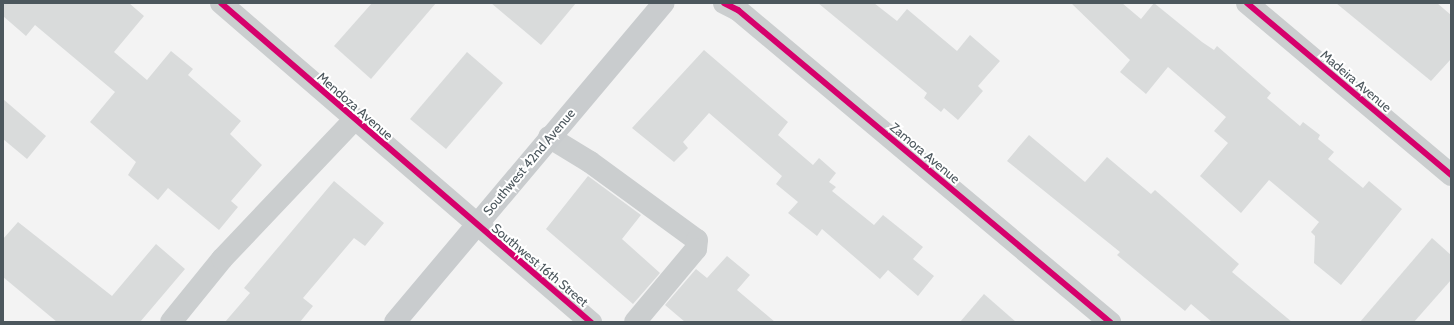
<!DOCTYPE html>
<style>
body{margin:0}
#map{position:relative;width:1454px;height:325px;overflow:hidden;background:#f3f3f3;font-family:Cabin,sans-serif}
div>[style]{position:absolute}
.building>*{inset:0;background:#d9dbdb}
.minor>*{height:22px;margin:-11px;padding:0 11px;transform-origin:11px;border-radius:11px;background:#cbcecf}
.major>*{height:22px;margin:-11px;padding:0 11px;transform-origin:11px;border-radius:11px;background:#c9ccce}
.cycleway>*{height:6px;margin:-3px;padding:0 3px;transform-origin:3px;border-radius:3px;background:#d6006c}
span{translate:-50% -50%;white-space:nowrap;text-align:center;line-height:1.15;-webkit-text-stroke:4px #fff;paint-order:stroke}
.street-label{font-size:13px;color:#4c575d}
.frame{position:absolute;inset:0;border:4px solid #4c575d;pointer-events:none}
</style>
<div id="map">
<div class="building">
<div style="clip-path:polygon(3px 3px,129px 3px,144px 16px,114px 52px,147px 80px,171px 51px,193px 69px,188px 75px,241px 121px,230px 134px,262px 165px,231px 201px,238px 207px,219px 230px,168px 188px,158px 200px,128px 175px,136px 162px,90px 122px,115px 92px,35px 25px,26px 36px,3px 16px)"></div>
<div style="clip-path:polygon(372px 3px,436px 3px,371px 79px,334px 46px)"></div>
<div style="clip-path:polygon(491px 3px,576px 3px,541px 45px)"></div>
<div style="clip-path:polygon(818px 3px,874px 3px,897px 21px,907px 9px,957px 51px,970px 35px,1000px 61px,978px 86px,983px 91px,958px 120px,944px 108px,941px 112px,924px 98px,927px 93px)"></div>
<div style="clip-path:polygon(1071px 3px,1122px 3px,1141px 19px,1154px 3px,1202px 42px,1214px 50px,1217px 46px,1271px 93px,1267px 98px,1300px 126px,1303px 122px,1320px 135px,1318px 139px,1334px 152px,1328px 159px,1363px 188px,1369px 181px,1402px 209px,1341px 285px,1314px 263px,1315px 236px,1311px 232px,1319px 222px,1269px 180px,1241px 213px,1200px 176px,1228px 143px,1214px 131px,1226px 117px,1168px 67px,1146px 94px,1120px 72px,1130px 60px)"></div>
<div style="clip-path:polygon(1336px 3px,1437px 3px,1451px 15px,1451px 59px,1431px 81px)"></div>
<div style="clip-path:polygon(704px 50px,788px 122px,778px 135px,813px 165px,819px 158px,836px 173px,829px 182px,836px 187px,832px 191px,874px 225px,883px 215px,923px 247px,913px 259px,934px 276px,918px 296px,888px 270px,880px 279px,822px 229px,817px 236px,788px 213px,798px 202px,776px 184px,782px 176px,709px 113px,683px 142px,688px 148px,674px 162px,632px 128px)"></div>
<div style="clip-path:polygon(467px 52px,503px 83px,446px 149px,410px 119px)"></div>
<div style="clip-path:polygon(3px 99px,46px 136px,27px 159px,3px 139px)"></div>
<div style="clip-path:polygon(1029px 135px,1085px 182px,1107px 157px,1151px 194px,1155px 190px,1239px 264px,1232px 272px,1292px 322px,1212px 322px,1191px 304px,1185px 311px,1117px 255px,1120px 252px,1007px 161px)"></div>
<div style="clip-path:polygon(588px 176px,641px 215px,622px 239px,660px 273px,633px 304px,546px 229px)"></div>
<div style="clip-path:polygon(334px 181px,384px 223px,365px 246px,354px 238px,303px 298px,313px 306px,300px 322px,225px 322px,250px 293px,244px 288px)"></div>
<div style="clip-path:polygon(18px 222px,112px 296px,156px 244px,185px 269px,140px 322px,57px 322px,3px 277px,3px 239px)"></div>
<div style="clip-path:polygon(1432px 238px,1451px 255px,1451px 280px,1414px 322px,1360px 322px)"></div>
<div style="clip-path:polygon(727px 256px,750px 275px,737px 290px,775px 322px,685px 322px,665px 305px,696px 269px,707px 278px)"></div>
<div style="clip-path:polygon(984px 294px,1016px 322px,960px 322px)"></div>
</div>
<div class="minor">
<div style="left:221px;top:3px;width:489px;rotate:40.8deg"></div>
<div style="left:724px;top:3px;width:16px;rotate:27deg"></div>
<div style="left:738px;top:10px;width:486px;rotate:40deg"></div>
<div style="left:1247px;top:3px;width:267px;rotate:40.1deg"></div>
<div style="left:549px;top:137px;width:48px;rotate:31.4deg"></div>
<div style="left:590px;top:162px;width:132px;rotate:36.1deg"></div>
<div style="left:697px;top:240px;width:9px;rotate:96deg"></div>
<div style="left:696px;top:249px;width:95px;rotate:129.9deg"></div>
<div style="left:171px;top:322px;width:81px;rotate:-51deg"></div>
<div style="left:222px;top:259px;width:192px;rotate:-46.5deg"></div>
</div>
<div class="major">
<div style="left:395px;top:322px;width:417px;rotate:-49.9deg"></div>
</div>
<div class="cycleway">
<div style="left:221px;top:3px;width:489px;rotate:40.8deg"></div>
<div style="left:724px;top:3px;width:16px;rotate:27deg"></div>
<div style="left:738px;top:10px;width:486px;rotate:40deg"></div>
<div style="left:1247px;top:3px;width:267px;rotate:40.1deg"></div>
</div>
<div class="street-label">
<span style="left:1356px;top:81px;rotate:40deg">Madeira Avenue</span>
<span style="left:355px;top:106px;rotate:41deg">Mendoza Avenue</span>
<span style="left:925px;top:153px;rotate:40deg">Zamora Avenue</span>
<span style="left:529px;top:162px;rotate:-50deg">Southwest 42nd Avenue</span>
<span style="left:540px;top:265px;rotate:40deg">Southwest 16th Street</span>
</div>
<div class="frame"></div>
</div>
